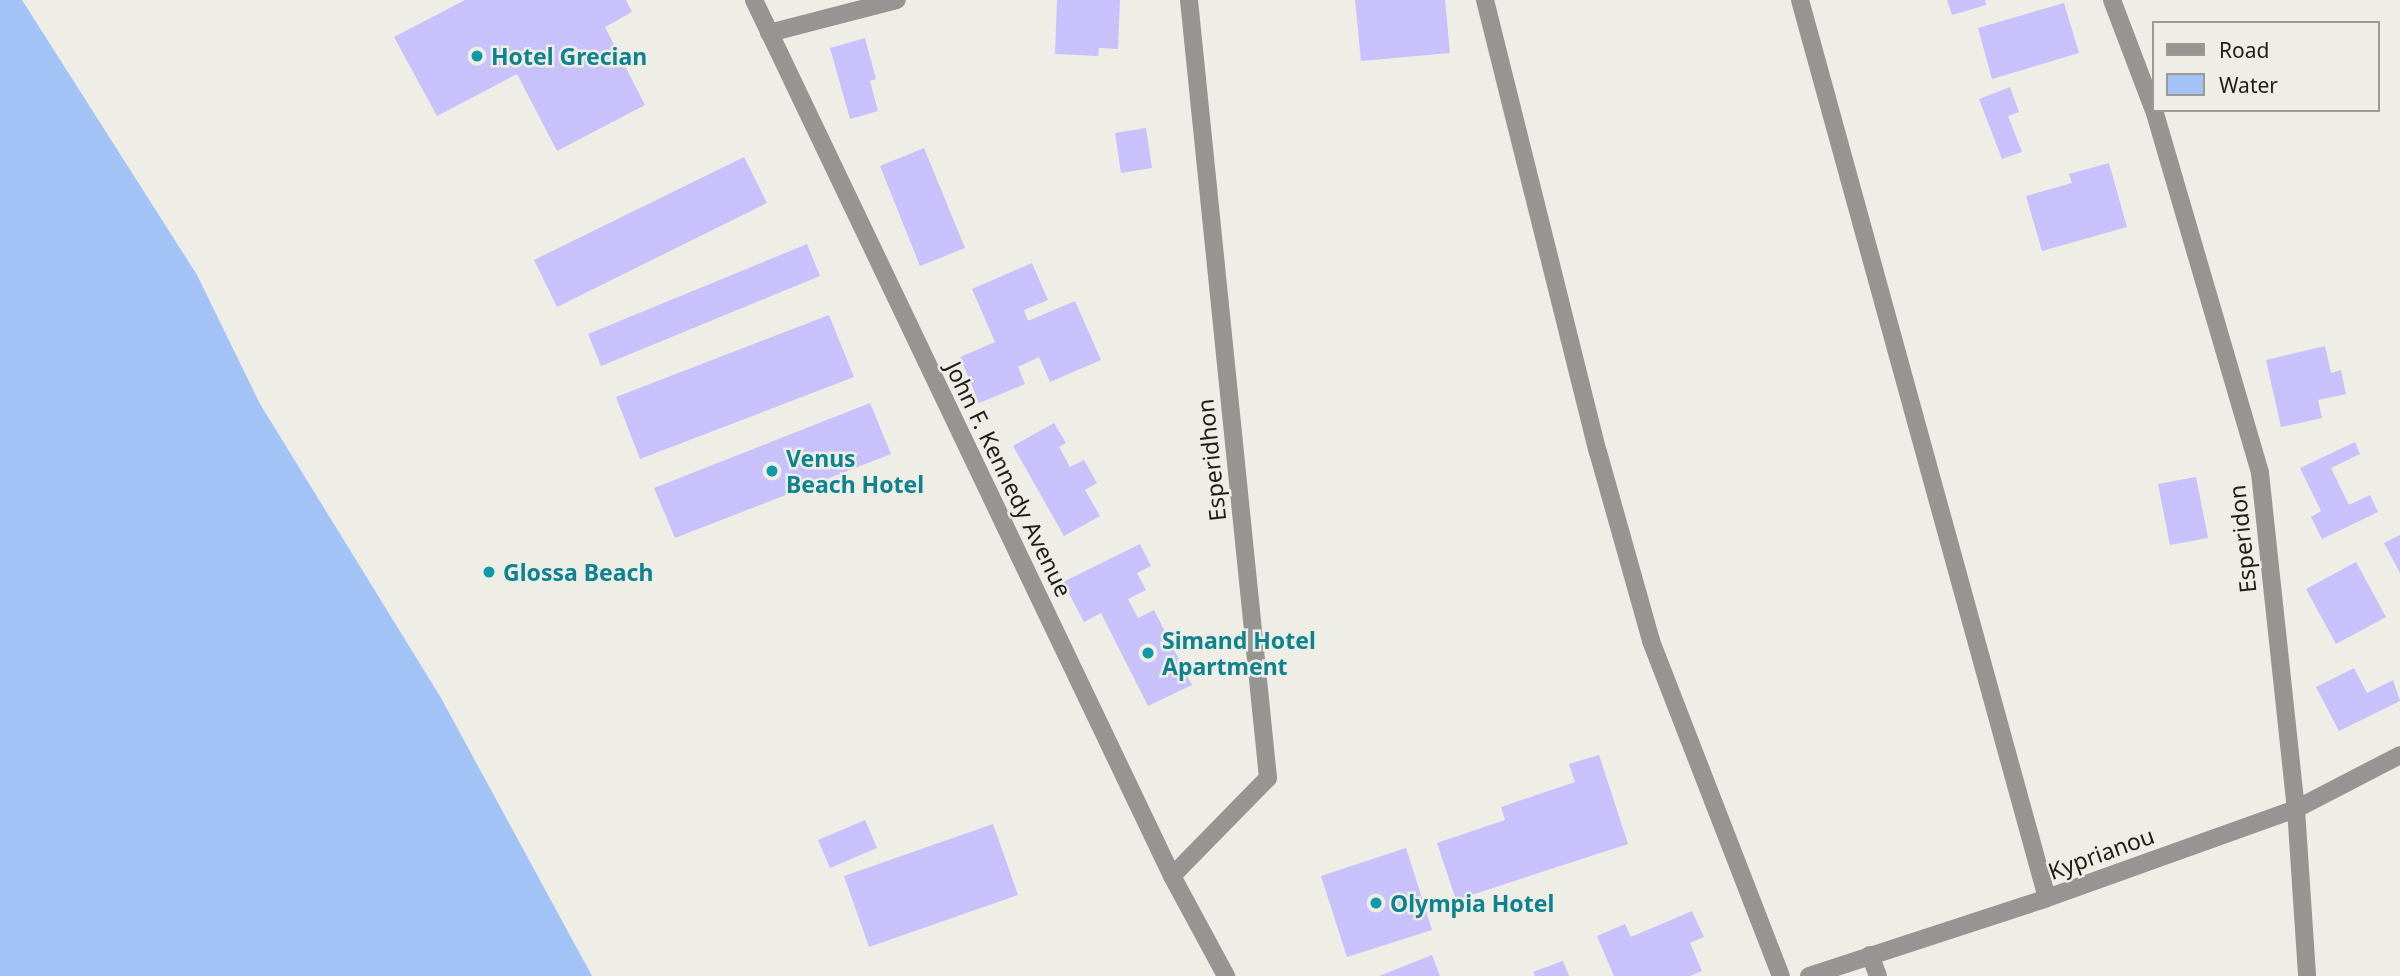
<!DOCTYPE html>
<style>
body{margin:0}
#map{position:relative;width:2400px;height:976px;overflow:hidden;background:#eeede6;font-family:"Noto Sans",sans-serif}
div>[style]{position:absolute}
.water>*{inset:0;background:#a3c2f5}
.building>*{inset:0;background:#c9c1fb}
.minor>*{height:18px;margin:-9px;padding:0 9px;transform-origin:9px;border-radius:9px;background:#979494}
.tertiary>*{height:18px;margin:-9px;padding:0 9px;transform-origin:9px;border-radius:9px;background:#979494}
.dots>*{width:19px;height:19px;translate:-50% -50%;box-sizing:border-box;border:4px solid #eeede6;border-radius:50%}
span{translate:-50% -50%;white-space:nowrap;text-align:center;line-height:1.15;-webkit-text-stroke:5px #eeede6;paint-order:stroke}
.culture-label{font-size:23px;color:#0d838f;font-weight:700}
.left{translate:0 -50%;text-align:left}
.street-label{font-size:23px;color:#1e1d1b}
.legend{position:absolute;left:2152px;top:21px;width:228px;height:91px;box-sizing:border-box;background:#eeede6;border:2px solid #9b9a95;margin:0;padding:9px 12px;list-style:none;font-size:21px;color:#1e1d1b}
.legend li{display:flex;align-items:center;gap:14px;height:35px}
.legend b{width:35px;border:2px solid #9b9a95}
</style>
<div id="map">
<div class="water">
<div style="clip-path:polygon(0 0,22px 0,197px 275px,260px 404px,441px 698px,592px 976px,0 976px)"></div>
</div>
<div class="building">
<div style="clip-path:polygon(465px 0,626px 0,632px 12px,605px 27px,645px 105px,557px 151px,517px 74px,437px 116px,394px 37px)"></div>
<div style="clip-path:polygon(1057px 0,1120px 0,1118px 49px,1099px 48px,1098px 56px,1055px 54px)"></div>
<div style="clip-path:polygon(1355px 0,1445px 0,1450px 53px,1361px 61px)"></div>
<div style="clip-path:polygon(1947px 0,1985px 0,1986px 5px,1952px 15px)"></div>
<div style="clip-path:polygon(2064px 3px,2079px 53px,1992px 79px,1978px 28px)"></div>
<div style="clip-path:polygon(865px 38px,876px 79px,870px 81px,878px 111px,850px 119px,830px 48px)"></div>
<div style="clip-path:polygon(2010px 87px,2019px 112px,2008px 116px,2022px 152px,2002px 159px,1979px 99px)"></div>
<div style="clip-path:polygon(1146px 128px,1152px 168px,1121px 173px,1115px 133px)"></div>
<div style="clip-path:polygon(924px 148px,965px 248px,920px 266px,880px 166px)"></div>
<div style="clip-path:polygon(744px 157px,767px 203px,557px 307px,534px 260px)"></div>
<div style="clip-path:polygon(2109px 163px,2127px 227px,2042px 251px,2026px 196px,2072px 183px,2069px 174px)"></div>
<div style="clip-path:polygon(807px 244px,820px 276px,601px 366px,588px 334px)"></div>
<div style="clip-path:polygon(1032px 263px,1048px 300px,1024px 310px,1028px 321px,1075px 301px,1101px 360px,1050px 382px,1039px 357px,1018px 367px,1025px 384px,979px 403px,960px 357px,995px 342px,972px 289px)"></div>
<div style="clip-path:polygon(829px 315px,854px 377px,640px 459px,616px 397px)"></div>
<div style="clip-path:polygon(2325px 346px,2331px 373px,2341px 370px,2346px 394px,2318px 400px,2322px 418px,2281px 427px,2266px 360px)"></div>
<div style="clip-path:polygon(870px 403px,891px 454px,675px 538px,654px 488px)"></div>
<div style="clip-path:polygon(1054px 423px,1066px 443px,1059px 447px,1070px 467px,1084px 460px,1097px 483px,1085px 490px,1100px 516px,1064px 536px,1013px 446px)"></div>
<div style="clip-path:polygon(2355px 442px,2360px 454px,2331px 468px,2349px 505px,2370px 495px,2378px 512px,2322px 539px,2311px 517px,2321px 511px,2300px 468px)"></div>
<div style="clip-path:polygon(2196px 477px,2208px 538px,2170px 545px,2158px 484px)"></div>
<div style="clip-path:polygon(2400px 535px,2400px 573px,2384px 543px)"></div>
<div style="clip-path:polygon(1140px 544px,1151px 566px,1137px 573px,1146px 590px,1128px 599px,1138px 618px,1154px 610px,1192px 685px,1148px 706px,1101px 613px,1084px 622px,1063px 582px)"></div>
<div style="clip-path:polygon(2356px 562px,2386px 617px,2336px 644px,2306px 589px)"></div>
<div style="clip-path:polygon(2354px 668px,2367px 693px,2393px 680px,2400px 701px,2339px 731px,2316px 687px)"></div>
<div style="clip-path:polygon(1599px 755px,1628px 844px,1456px 900px,1437px 843px,1505px 820px,1501px 807px,1575px 782px,1569px 764px)"></div>
<div style="clip-path:polygon(865px 820px,877px 848px,830px 868px,818px 840px)"></div>
<div style="clip-path:polygon(993px 824px,1018px 895px,869px 947px,844px 876px)"></div>
<div style="clip-path:polygon(1406px 848px,1432px 930px,1347px 957px,1321px 876px)"></div>
<div style="clip-path:polygon(1692px 911px,1704px 937px,1690px 943px,1702px 971px,1690px 976px,1614px 976px,1597px 936px,1625px 924px,1631px 937px)"></div>
<div style="clip-path:polygon(1432px 955px,1440px 976px,1379px 976px)"></div>
<div style="clip-path:polygon(1563px 961px,1569px 976px,1535px 976px,1533px 972px)"></div>
</div>
<div class="minor">
<div style="left:1485px;top:0;width:466px;rotate:76deg"></div>
<div style="left:1598px;top:452px;width:196px;rotate:74.3deg"></div>
<div style="left:1651px;top:641px;width:359px;rotate:68.8deg"></div>
<div style="left:1800px;top:0;width:931px;rotate:74.62deg"></div>
<div style="left:2112px;top:0;width:116px;rotate:69.2deg"></div>
<div style="left:769px;top:33px;width:132px;rotate:-14.5deg"></div>
<div style="left:2154px;top:110px;width:378px;rotate:73.7deg"></div>
<div style="left:2260px;top:473px;width:338px;rotate:83.9deg"></div>
<div style="left:2296px;top:809px;width:167px;rotate:86.2deg"></div>
<div style="left:1172px;top:876px;width:137px;rotate:-45.6deg"></div>
<div style="left:1268px;top:778px;width:782px;rotate:-95.8deg"></div>
<div style="left:1870px;top:955px;width:22px;rotate:69deg"></div>
<div style="left:1809px;top:976px;width:250px;rotate:-18.1deg"></div>
<div style="left:2047px;top:898px;width:264px;rotate:-19.7deg"></div>
<div style="left:2296px;top:809px;width:117px;rotate:-27.4deg"></div>
</div>
<div class="tertiary">
<div style="left:754px;top:0;width:971px;rotate:64.49deg"></div>
<div style="left:1172px;top:876px;width:114px;rotate:61.6deg"></div>
</div>
<div class="dots">
<div style="left:477px;top:56px;background:#0f9aa8"></div>
<div style="left:772px;top:471px;background:#0f9aa8"></div>
<div style="left:489px;top:572px;background:#0f9aa8"></div>
<div style="left:1148px;top:653px;background:#0f9aa8"></div>
<div style="left:1376px;top:903px;background:#0f9aa8"></div>
</div>
<div class="culture-label">
<span class="left" style="left:491px;top:56px">Hotel Grecian</span>
<span class="left" style="left:786px;top:471px">Venus<br>Beach Hotel</span>
<span class="left" style="left:503px;top:572px">Glossa Beach</span>
<span class="left" style="left:1162px;top:653px">Simand Hotel<br>Apartment</span>
<span class="left" style="left:1390px;top:903px">Olympia Hotel</span>
</div>
<div class="street-label">
<span style="left:1211px;top:460px;rotate:-96deg">Esperidhon</span>
<span style="left:1009px;top:479px;rotate:64deg">John F. Kennedy Avenue</span>
<span style="left:2242px;top:539px;rotate:-96deg">Esperidon</span>
<span style="left:2101px;top:853px;rotate:-20deg">Kyprianou</span>
</div>
<ul class="legend">
<li><b style="height:9px;background:#979494"></b>Road</li>
<li><b style="height:19px;background:#a3c2f5"></b>Water</li>
</ul>
</div>
